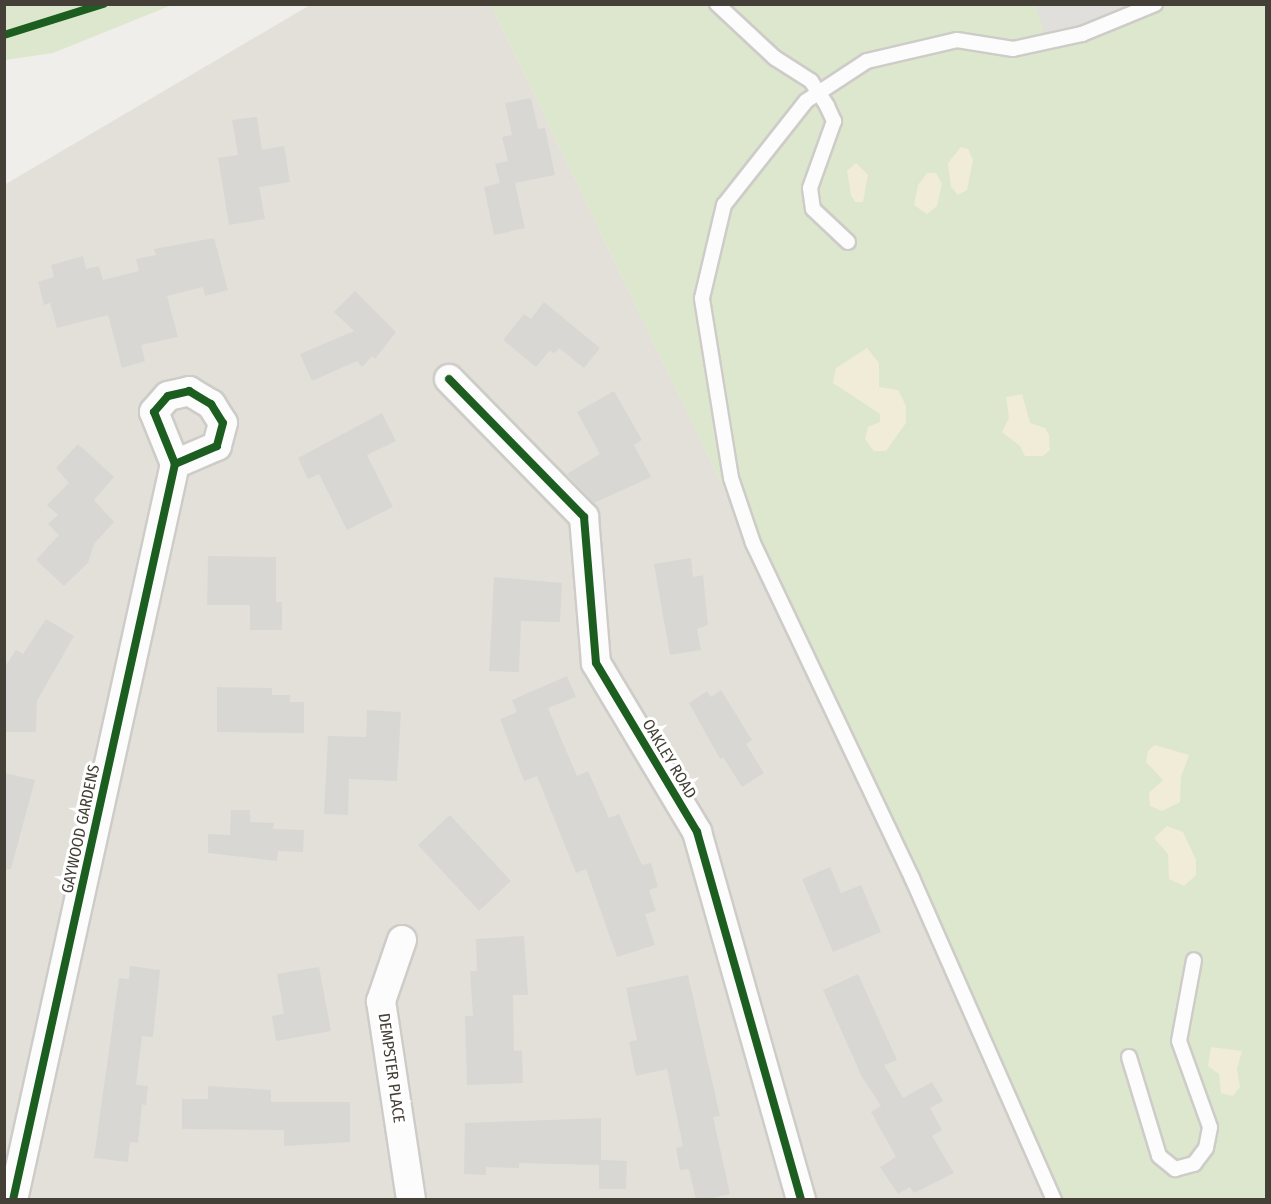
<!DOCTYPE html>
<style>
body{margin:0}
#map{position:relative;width:1271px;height:1204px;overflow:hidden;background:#f0eeea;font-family:"Fira Sans Condensed",sans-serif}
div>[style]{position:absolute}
.residential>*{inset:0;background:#e3e0d9}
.green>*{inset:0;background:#dde7cd}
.sand>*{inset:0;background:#f1ecd7}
.parking>*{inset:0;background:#e1dfdb}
.building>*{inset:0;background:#d9d7d3}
.roads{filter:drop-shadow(2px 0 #ceccc8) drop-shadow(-2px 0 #ceccc8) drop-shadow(0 2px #ceccc8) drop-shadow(0 -2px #ceccc8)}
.lane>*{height:14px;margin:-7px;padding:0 7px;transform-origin:7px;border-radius:7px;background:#fdfcfc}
.street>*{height:28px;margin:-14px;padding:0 14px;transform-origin:14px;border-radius:14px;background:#fdfcfc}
.cycleway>*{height:8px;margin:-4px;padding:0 4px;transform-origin:4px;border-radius:4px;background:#1b5e20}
span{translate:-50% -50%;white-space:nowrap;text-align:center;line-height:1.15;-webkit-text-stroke:6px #fff;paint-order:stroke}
.street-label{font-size:16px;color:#444037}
.frame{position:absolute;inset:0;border:6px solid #444037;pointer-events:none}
</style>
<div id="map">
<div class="residential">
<div style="clip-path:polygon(310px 5px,491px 5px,912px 879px,1058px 1199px,5px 1199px,4px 185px)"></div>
</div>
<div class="green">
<div style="clip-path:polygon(5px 4px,172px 4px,172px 5px,53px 53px,5px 60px)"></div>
<div style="clip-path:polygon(491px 5px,1266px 5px,1266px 1199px,1058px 1199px,912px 879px)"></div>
</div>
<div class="sand">
<div style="clip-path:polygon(961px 147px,968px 149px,973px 160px,967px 190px,958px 195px,951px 187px,948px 163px)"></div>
<div style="clip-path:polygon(856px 163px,868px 175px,863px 202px,855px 202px,851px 195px,847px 171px)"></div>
<div style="clip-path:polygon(927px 173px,936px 173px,942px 184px,937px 206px,927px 214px,914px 205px,918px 185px)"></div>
<div style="clip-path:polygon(867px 348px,879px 363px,879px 387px,898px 390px,906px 406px,906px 423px,886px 451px,874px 451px,865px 439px,868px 427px,880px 422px,880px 414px,833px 383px,836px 368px)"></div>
<div style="clip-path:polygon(1022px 394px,1030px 423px,1045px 428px,1049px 435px,1050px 450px,1043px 456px,1025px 456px,1020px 446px,1002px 432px,1009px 418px,1006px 397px)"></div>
<div style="clip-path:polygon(1155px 745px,1189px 755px,1181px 777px,1180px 802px,1162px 811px,1150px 806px,1149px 793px,1163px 780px,1146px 762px,1148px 751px)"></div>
<div style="clip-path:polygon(1167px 826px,1183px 832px,1196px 860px,1196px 875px,1184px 886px,1169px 879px,1168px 854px,1154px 838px)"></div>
<div style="clip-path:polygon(1211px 1047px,1242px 1051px,1237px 1069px,1240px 1087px,1233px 1096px,1221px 1093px,1219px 1074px,1208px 1066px)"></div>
</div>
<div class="parking">
<div style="clip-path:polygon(1035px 4px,1127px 5px,1046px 38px)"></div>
</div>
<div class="building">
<div style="clip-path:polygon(531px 98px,538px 129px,545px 128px,555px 175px,515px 183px,525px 228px,494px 235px,484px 187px,500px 183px,495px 164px,508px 161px,502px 137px,512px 135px,505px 103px)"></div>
<div style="clip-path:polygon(257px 117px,262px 150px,284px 146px,290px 182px,259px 187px,265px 219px,229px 225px,218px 158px,238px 155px,232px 120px)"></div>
<div style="clip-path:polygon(214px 238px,228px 290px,205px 296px,203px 287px,167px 296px,178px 337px,141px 345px,145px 361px,122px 368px,108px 315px,57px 328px,50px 303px,44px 305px,38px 282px,54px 277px,51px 265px,83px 256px,86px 269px,99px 266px,103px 280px,139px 271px,136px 259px,156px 255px,154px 249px)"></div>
<div style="clip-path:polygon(355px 291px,396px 332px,375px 359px,372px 356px,362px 367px,357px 361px,312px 381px,300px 354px,354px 331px,334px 312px)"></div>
<div style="clip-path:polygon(544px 302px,600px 348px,584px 368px,559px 348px,554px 354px,550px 350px,536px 367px,503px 340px,524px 314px,531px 319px)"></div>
<div style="clip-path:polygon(614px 391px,642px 440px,634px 445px,651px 477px,594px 503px,567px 474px,600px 454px,577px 412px)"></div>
<div style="clip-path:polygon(382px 413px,396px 441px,367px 455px,393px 507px,347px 530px,319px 474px,308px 479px,298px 458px)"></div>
<div style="clip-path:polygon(78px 444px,114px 477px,94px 500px,114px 522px,94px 544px,88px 563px,64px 586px,36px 560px,59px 535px,48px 524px,58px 515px,47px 505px,69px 483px,56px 468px)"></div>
<div style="clip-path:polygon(208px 556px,276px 557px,276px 602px,282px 602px,282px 630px,250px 630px,250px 605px,207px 605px)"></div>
<div style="clip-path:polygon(691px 558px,693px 577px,703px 575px,708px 625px,697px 629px,701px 650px,670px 655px,654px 564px)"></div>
<div style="clip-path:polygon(494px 577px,562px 583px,560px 622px,521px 621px,519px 672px,489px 671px)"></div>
<div style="clip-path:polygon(46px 619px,74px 636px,37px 701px,36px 732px,4px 732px,4px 668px,16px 650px,23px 654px)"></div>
<div style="clip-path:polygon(567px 676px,576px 697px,548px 708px,577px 776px,588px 771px,609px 818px,619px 814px,642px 865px,651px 863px,658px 887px,649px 890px,656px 911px,645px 914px,655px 945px,617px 957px,586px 869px,576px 873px,537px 776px,524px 781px,500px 719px,517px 712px,512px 700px)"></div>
<div style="clip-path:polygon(217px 687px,272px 688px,272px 695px,290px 695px,290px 702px,304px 702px,304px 733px,217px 732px)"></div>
<div style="clip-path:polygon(721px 690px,752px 740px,746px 744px,764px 773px,742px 787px,723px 757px,720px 759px,689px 703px,707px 691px,711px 697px)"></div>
<div style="clip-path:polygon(367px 710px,401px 712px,397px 781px,349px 779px,348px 815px,324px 814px,328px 736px,366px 737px)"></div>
<div style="clip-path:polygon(4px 773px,35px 780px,11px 869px,4px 869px)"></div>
<div style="clip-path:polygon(231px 810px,250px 810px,250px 822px,274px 823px,273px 829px,304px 830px,303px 852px,278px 851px,277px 861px,208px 853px,208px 834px,230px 835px)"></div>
<div style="clip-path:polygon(450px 815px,511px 881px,479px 911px,418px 845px)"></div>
<div style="clip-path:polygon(830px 867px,841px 893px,861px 885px,881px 932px,833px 952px,802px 879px)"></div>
<div style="clip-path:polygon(524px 936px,528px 995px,513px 995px,514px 1051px,522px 1050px,523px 1083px,467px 1085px,465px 1016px,473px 1016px,470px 971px,477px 971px,476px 939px)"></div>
<div style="clip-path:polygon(130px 966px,160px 970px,153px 1037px,142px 1036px,136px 1085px,148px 1086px,146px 1105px,142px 1104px,138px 1143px,130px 1142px,128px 1162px,94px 1158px,119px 978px,129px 979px)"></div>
<div style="clip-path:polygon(319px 967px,331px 1031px,276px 1041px,272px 1016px,284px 1014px,277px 974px)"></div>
<div style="clip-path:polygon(858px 974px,897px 1060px,884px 1065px,903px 1098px,932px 1082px,943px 1101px,930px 1108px,942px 1130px,932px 1136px,954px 1173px,914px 1193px,910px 1187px,898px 1194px,880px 1167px,896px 1157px,871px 1112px,881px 1106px,862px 1077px,823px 990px)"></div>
<div style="clip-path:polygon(688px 975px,720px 1116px,713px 1117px,730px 1194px,704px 1200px,696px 1200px,689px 1169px,680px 1170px,676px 1148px,683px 1146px,667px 1069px,636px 1076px,629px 1042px,637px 1040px,626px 988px)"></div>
<div style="clip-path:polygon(208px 1086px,271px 1090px,271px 1102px,350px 1102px,350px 1142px,284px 1146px,284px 1130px,182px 1129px,182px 1099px,208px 1099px)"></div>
<div style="clip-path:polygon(601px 1118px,601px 1160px,627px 1161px,626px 1189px,599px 1189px,599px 1165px,519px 1163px,519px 1168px,486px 1167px,486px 1175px,464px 1174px,465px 1123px)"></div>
</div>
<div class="roads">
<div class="lane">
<div style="left:717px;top:4px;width:79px;rotate:43deg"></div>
<div style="left:775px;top:58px;width:43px;rotate:32.6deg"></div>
<div style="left:811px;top:81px;width:30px;rotate:57deg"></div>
<div style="left:827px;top:106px;width:17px;rotate:65deg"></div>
<div style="left:834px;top:121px;width:71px;rotate:109.7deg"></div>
<div style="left:810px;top:188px;width:21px;rotate:82deg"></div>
<div style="left:813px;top:209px;width:48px;rotate:43.3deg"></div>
<div style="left:1129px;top:1057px;width:103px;rotate:73.1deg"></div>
<div style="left:1159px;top:1156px;width:21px;rotate:39deg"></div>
<div style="left:1175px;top:1169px;width:20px;rotate:-15deg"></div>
<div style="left:1194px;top:1164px;width:20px;rotate:-53deg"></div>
<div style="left:1206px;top:1148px;width:21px;rotate:-79deg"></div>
<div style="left:1210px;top:1127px;width:91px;rotate:-109.8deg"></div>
<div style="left:1179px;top:1041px;width:82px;rotate:-79.5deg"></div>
<div style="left:1054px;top:1200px;width:352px;rotate:-113.8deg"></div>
<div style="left:912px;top:878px;width:371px;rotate:-115.4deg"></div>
<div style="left:753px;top:543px;width:69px;rotate:-108.7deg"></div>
<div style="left:731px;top:478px;width:182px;rotate:-99.2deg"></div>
<div style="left:702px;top:298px;width:96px;rotate:-76.7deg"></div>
<div style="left:724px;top:205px;width:132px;rotate:-51.7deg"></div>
<div style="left:806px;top:101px;width:73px;rotate:-33.3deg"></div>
<div style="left:867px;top:61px;width:92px;rotate:-13.1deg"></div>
<div style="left:957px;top:40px;width:57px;rotate:9.1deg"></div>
<div style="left:1013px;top:49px;width:71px;rotate:-12.3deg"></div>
<div style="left:1082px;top:34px;width:79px;rotate:-22.3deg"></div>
</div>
<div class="street">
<div style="left:449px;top:379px;width:193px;rotate:45.6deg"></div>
<div style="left:584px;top:517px;width:146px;rotate:85.3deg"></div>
<div style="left:596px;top:663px;width:197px;rotate:59.1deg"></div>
<div style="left:697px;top:832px;width:382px;rotate:74.2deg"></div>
<div style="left:402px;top:940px;width:65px;rotate:109deg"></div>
<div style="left:381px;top:1001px;width:201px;rotate:81.4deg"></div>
<div style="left:13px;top:1200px;width:754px;rotate:-77.59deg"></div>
<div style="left:175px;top:464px;width:56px;rotate:-112deg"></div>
<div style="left:154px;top:412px;width:21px;rotate:-49deg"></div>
<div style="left:168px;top:396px;width:22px;rotate:-13deg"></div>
<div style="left:189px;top:391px;width:26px;rotate:31deg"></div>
<div style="left:211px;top:404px;width:22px;rotate:58deg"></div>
<div style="left:223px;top:423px;width:24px;rotate:105deg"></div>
<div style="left:217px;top:446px;width:46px;rotate:156.8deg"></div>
</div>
</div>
<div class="cycleway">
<div style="left:4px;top:35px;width:104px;rotate:-17.4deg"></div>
<div style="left:449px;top:379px;width:193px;rotate:45.6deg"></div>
<div style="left:584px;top:517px;width:146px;rotate:85.3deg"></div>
<div style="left:596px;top:663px;width:197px;rotate:59.1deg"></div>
<div style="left:697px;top:832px;width:382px;rotate:74.2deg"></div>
<div style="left:13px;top:1200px;width:754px;rotate:-77.59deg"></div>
<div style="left:175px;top:464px;width:56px;rotate:-112deg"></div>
<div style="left:154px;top:412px;width:21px;rotate:-49deg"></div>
<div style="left:168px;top:396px;width:22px;rotate:-13deg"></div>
<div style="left:189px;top:391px;width:26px;rotate:31deg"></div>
<div style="left:211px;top:404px;width:22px;rotate:58deg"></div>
<div style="left:223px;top:423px;width:24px;rotate:105deg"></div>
<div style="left:217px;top:446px;width:46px;rotate:156.8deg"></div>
</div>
<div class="street-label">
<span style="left:669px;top:759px;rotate:59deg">OAKLEY ROAD</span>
<span style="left:81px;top:829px;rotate:-78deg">GAYWOOD GARDENS</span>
<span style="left:391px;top:1068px;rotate:82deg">DEMPSTER PLACE</span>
</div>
<div class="frame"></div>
</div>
